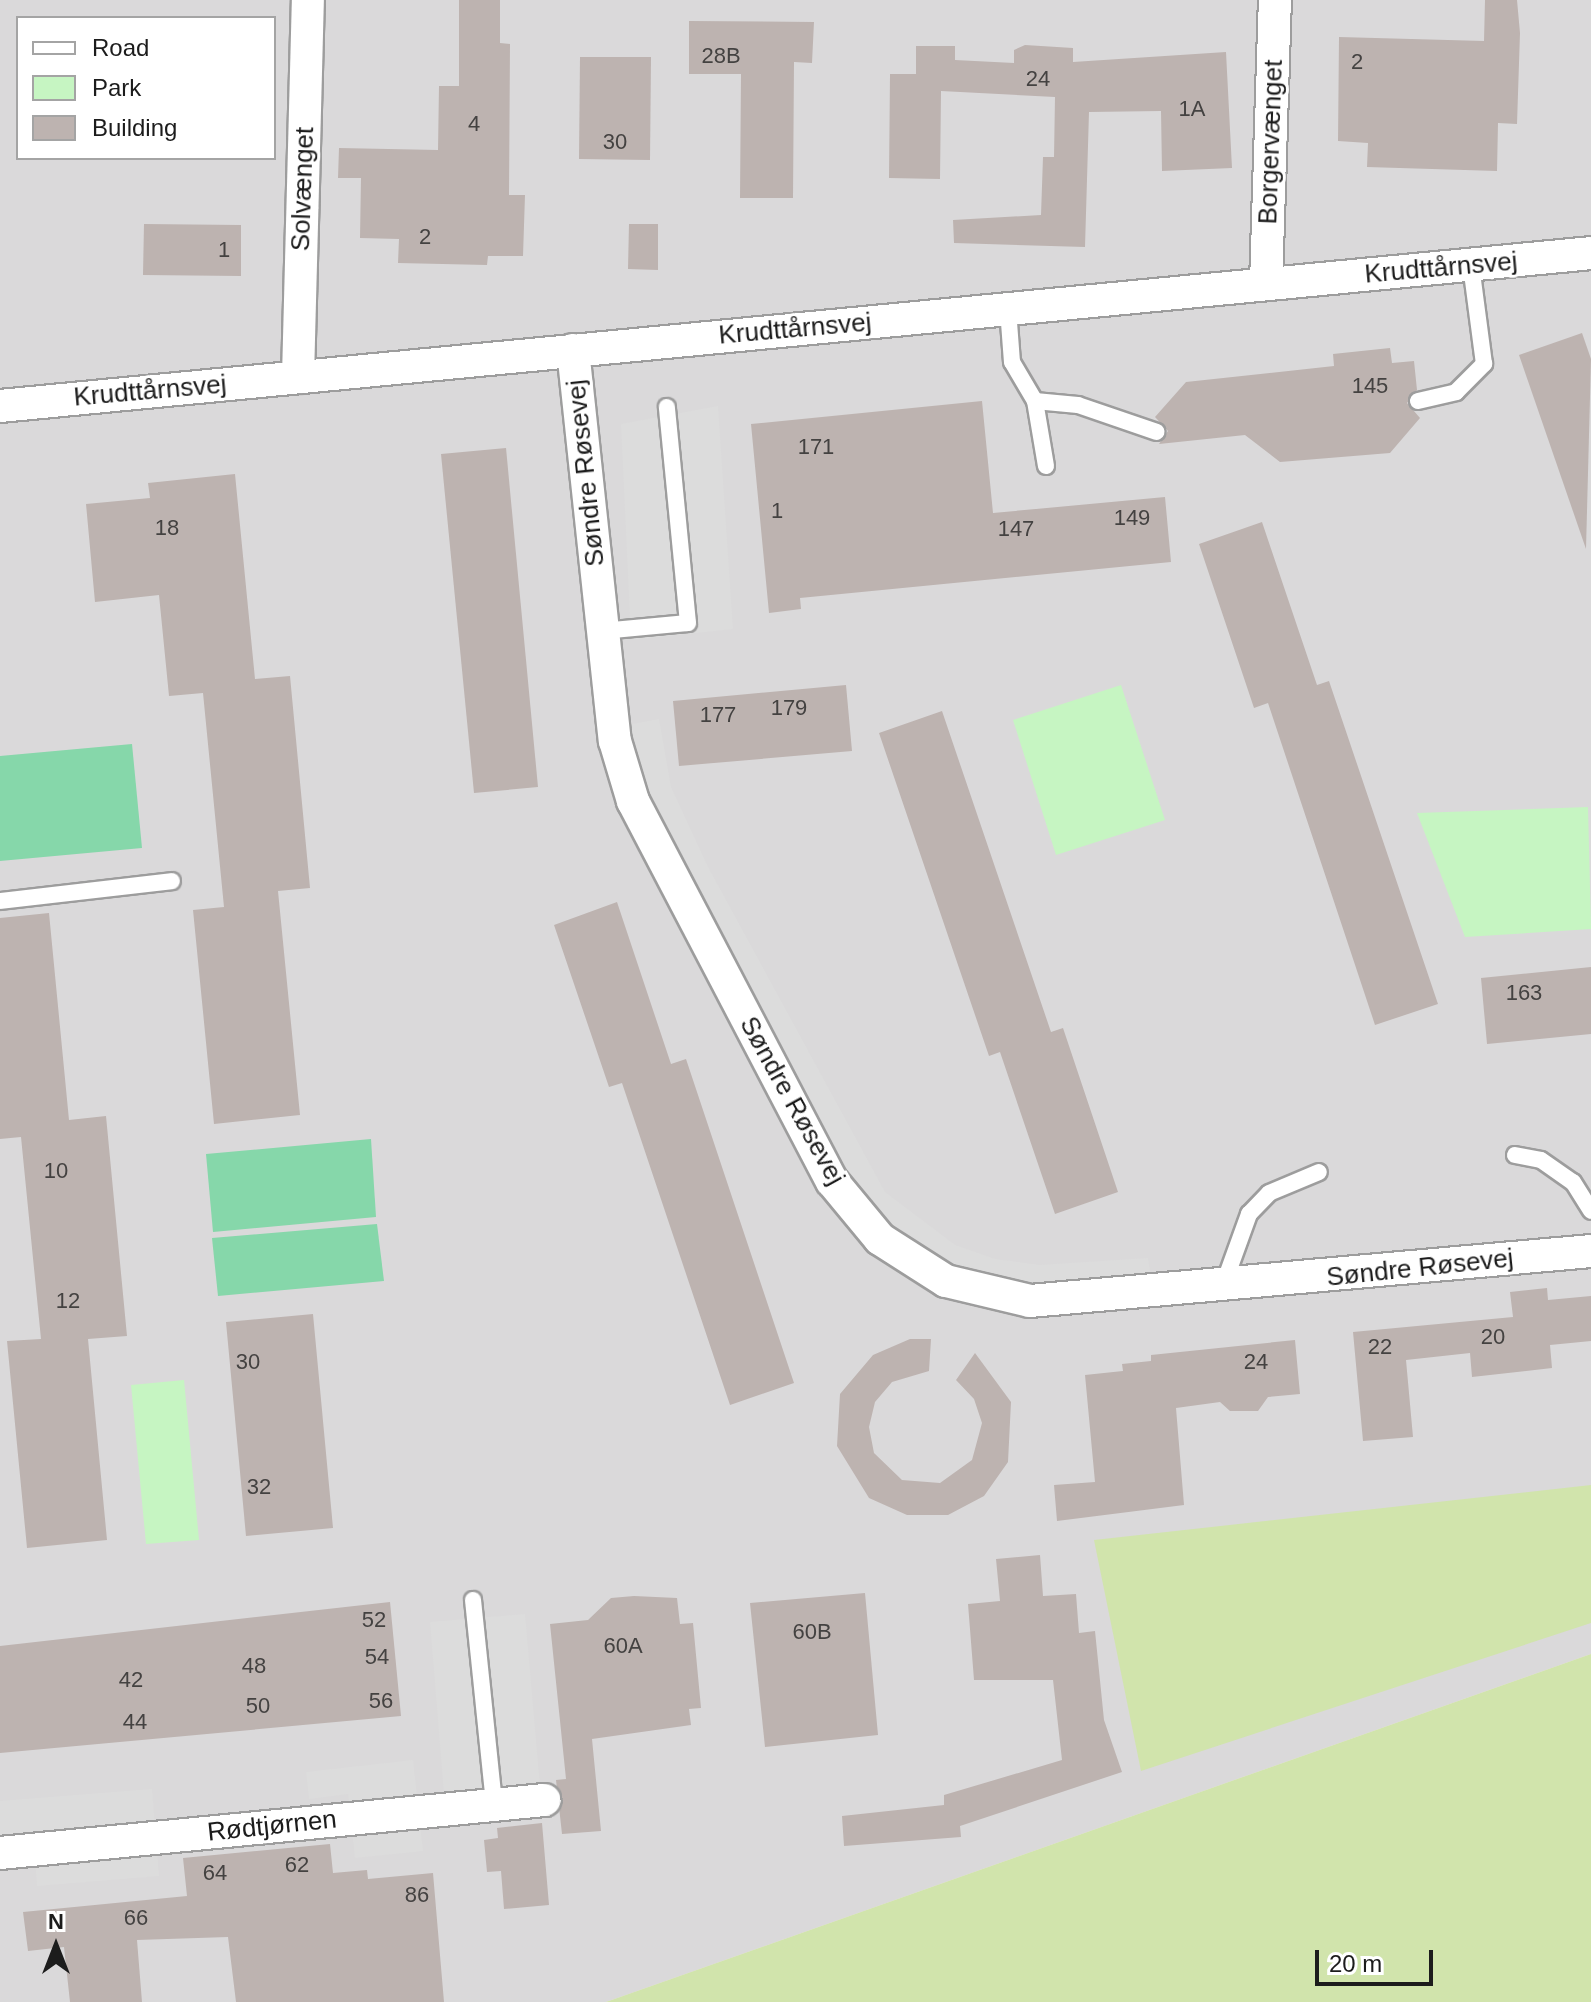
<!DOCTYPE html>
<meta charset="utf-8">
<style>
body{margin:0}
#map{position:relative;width:1591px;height:2002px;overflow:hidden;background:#ede8e3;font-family:Helvetica,sans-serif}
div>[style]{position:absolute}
.residential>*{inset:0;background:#dad9da}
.grass>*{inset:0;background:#d1e4ac}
.park>*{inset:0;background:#c6f5c2}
.pitch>*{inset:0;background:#86d7aa}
.parking>*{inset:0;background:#dcdcdc}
.building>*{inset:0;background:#bdb3b0}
.roads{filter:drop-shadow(2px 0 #9d9d9d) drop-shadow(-2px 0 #9d9d9d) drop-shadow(0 2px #9d9d9d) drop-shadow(0 -2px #9d9d9d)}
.lane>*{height:16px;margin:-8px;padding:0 8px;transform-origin:8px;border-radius:8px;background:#fff}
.street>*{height:32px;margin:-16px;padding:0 16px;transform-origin:16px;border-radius:16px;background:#fff}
span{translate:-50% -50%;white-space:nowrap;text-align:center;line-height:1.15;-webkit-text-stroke:6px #fff;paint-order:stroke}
.number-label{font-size:22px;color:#444241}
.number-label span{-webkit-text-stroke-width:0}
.street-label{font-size:26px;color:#1c1c1c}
.legend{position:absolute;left:16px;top:16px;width:260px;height:144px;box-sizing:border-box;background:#fff;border:2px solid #a4a4a4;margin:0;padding:10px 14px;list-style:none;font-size:24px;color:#1c1c1c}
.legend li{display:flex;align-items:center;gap:16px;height:40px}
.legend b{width:40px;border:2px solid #a4a4a4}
.north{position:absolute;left:16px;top:1906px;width:80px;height:80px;-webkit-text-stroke:6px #fff;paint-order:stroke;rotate:0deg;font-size:22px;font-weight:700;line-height:32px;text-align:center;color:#1c1c1c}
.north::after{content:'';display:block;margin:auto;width:28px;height:36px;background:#1c1c1c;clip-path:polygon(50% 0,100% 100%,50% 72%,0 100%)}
.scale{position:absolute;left:1315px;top:1950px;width:118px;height:36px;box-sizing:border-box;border:4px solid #1c1c1c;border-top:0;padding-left:10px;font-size:24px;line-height:28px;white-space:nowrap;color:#1c1c1c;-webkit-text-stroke:6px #fff;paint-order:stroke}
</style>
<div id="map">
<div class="residential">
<div style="clip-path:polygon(evenodd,0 0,1591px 0,1591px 1654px,606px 2002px,0 2002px,0 0,18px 18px,274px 18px,274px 158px,18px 158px,18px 18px)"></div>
</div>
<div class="grass">
<div style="clip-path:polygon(1591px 1485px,1591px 1623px,1141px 1771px,1094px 1540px)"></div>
<div style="clip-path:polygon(1591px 1654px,1591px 2002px,606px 2002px)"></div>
</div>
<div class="park">
<div style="clip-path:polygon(1121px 685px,1165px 820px,1056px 855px,1013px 720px)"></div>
<div style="clip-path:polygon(1588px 807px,1591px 929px,1465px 937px,1417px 813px)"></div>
<div style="clip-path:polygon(184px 1380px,199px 1540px,146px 1544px,131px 1385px)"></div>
</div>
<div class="pitch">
<div style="clip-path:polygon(132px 744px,142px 848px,0 861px,0 756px)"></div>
<div style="clip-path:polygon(371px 1139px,376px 1217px,213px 1232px,206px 1154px)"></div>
<div style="clip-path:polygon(377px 1224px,384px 1281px,218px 1296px,212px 1238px)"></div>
</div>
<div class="parking">
<div style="clip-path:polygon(718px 406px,733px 629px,631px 640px,621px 424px)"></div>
<div style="clip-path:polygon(659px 719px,671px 787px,708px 867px,885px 1192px,955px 1245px,995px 1259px,1040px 1265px,1148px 1258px,1154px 1296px,1001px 1303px,828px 1188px,606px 729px)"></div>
<div style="clip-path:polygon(525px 1614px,540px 1786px,444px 1794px,430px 1622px)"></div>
<div style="clip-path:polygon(413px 1760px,423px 1851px,355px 1858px,348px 1794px,309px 1799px,306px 1772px)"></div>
<div style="clip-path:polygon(152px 1789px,159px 1876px,37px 1886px,33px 1833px,0 1835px,0 1801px)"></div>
</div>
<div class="building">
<div style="clip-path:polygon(459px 0,500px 0,500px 43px,510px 44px,509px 195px,525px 195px,523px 256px,488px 256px,487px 265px,398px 263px,399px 239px,360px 238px,361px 178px,338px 178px,339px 148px,438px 150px,439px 86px,459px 86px)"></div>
<div style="clip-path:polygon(1485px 0,1517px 0,1520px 33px,1517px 124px,1498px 123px,1497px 171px,1367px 167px,1368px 143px,1338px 141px,1339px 37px,1484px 41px)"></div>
<div style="clip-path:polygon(689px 21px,814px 22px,812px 63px,794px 62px,793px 198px,740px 198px,741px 74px,689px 74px)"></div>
<div style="clip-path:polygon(1025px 45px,1073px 48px,1073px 62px,1226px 52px,1232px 168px,1162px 171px,1161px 111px,1089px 112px,1085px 247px,954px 243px,953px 220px,1041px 215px,1043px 157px,1054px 157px,1055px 97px,941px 91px,940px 179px,889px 178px,890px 74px,916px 74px,916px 46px,955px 46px,955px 60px,1014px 63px,1014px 50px)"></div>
<div style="clip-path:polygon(580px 57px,651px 57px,650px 160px,579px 159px)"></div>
<div style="clip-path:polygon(144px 224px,241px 225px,241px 276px,143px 275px)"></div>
<div style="clip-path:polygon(629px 224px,658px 224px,658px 270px,628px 269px)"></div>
<div style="clip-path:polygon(1582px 333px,1591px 359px,1586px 549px,1519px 355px)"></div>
<div style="clip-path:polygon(1390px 348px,1392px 363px,1414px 361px,1417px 390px,1407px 403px,1420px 418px,1390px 453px,1280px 462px,1245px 435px,1159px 444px,1168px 431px,1155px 417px,1186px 382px,1334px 366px,1333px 354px)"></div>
<div style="clip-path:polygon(982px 401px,993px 513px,1165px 497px,1171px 562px,800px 598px,801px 609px,769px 613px,751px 424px)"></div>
<div style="clip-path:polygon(506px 448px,538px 787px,474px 793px,441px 454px)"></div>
<div style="clip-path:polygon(235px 474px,255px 679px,290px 676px,310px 888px,278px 891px,300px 1115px,214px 1124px,193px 910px,224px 907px,203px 693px,169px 696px,159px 595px,95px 602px,86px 504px,150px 498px,148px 483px)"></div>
<div style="clip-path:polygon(1262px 522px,1317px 685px,1329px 681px,1438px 1004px,1375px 1025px,1268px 703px,1254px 708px,1199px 544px)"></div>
<div style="clip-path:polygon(846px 685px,852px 751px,679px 766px,673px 701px)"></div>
<div style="clip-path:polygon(942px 711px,1051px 1032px,1063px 1028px,1118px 1192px,1055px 1214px,1000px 1052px,989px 1056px,879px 733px)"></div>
<div style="clip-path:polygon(617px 902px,671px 1064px,686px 1059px,794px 1383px,730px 1405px,622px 1083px,609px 1087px,554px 925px)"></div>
<div style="clip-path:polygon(49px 913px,69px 1120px,106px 1116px,127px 1336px,88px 1339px,107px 1540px,27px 1548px,7px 1341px,41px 1339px,21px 1137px,0 1139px,0 918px)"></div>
<div style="clip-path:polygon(1591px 967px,1591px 1034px,1487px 1044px,1481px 978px)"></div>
<div style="clip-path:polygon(1547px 1288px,1548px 1300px,1591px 1296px,1591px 1341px,1550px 1345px,1552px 1368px,1472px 1377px,1470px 1353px,1406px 1360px,1413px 1437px,1363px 1441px,1353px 1332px,1513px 1317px,1510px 1292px)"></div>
<div style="clip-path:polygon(313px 1314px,333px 1528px,246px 1536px,226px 1322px)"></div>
<div style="clip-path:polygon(910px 1339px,931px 1339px,929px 1371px,892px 1382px,875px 1402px,869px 1427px,874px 1453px,902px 1480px,940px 1483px,972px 1460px,982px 1423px,974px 1399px,956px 1380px,975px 1353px,1011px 1402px,1008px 1462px,984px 1496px,948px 1515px,907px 1515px,869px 1498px,837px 1446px,840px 1394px,873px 1355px)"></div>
<div style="clip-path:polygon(1295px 1340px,1300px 1394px,1268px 1397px,1258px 1411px,1230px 1411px,1220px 1402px,1176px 1408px,1184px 1505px,1057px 1521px,1054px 1485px,1095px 1482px,1085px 1375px,1123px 1371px,1122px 1364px,1151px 1361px,1151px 1355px)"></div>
<div style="clip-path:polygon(1040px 1555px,1043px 1596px,1076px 1594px,1079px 1633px,1095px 1631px,1104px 1720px,1122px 1772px,960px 1826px,961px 1837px,844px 1846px,842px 1816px,944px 1805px,944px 1795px,1062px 1760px,1053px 1680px,974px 1680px,968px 1604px,1000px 1601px,996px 1559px)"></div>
<div style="clip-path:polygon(865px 1593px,878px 1735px,765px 1747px,750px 1603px)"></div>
<div style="clip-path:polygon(634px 1596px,677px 1598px,680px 1624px,693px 1623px,701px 1708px,689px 1709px,691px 1725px,592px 1739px,601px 1831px,562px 1834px,556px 1780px,566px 1779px,550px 1624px,588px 1620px,611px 1598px)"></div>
<div style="clip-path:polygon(390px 1602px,401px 1716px,0 1753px,0 1646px)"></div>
<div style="clip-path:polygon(542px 1823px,549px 1905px,504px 1909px,501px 1871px,487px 1872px,484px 1840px,498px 1838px,497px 1828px)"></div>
<div style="clip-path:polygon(330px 1844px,333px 1873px,367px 1870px,368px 1879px,433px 1873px,444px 2002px,236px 2002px,228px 1937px,137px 1940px,142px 2002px,70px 2002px,64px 1947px,28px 1951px,23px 1912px,187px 1896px,183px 1858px)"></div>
</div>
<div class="roads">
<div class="lane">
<div style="left:1008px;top:309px;width:53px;rotate:85.7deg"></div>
<div style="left:1012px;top:362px;width:45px;rotate:59.5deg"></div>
<div style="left:1035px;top:401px;width:66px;rotate:80.4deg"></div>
<div style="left:1035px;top:401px;width:43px;rotate:5.3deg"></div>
<div style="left:1078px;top:405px;width:83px;rotate:18.9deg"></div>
<div style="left:1418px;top:401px;width:39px;rotate:-13deg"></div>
<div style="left:1456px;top:392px;width:40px;rotate:-45deg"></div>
<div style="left:1484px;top:364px;width:100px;rotate:-97.5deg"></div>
<div style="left:602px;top:631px;width:86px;rotate:-5.3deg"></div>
<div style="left:688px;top:623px;width:217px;rotate:-95.6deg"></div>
<div style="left:0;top:901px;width:173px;rotate:-6.6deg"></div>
<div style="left:1515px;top:1155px;width:26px;rotate:11deg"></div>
<div style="left:1541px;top:1160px;width:39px;rotate:35deg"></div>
<div style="left:1573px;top:1182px;width:34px;rotate:58deg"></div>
<div style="left:1223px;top:1286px;width:77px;rotate:-70.1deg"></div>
<div style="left:1249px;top:1214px;width:29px;rotate:-46deg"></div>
<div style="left:1269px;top:1193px;width:54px;rotate:-22.8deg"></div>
<div style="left:473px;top:1600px;width:205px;rotate:84.1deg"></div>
</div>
<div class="street">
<div style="left:1266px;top:284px;width:284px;rotate:-88.2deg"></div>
<div style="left:573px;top:350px;width:393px;rotate:83.9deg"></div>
<div style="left:615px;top:741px;width:63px;rotate:73.3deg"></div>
<div style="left:633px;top:801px;width:429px;rotate:62.4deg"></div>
<div style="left:832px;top:1181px;width:75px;rotate:50.4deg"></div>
<div style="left:880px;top:1239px;width:78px;rotate:32.5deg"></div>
<div style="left:946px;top:1281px;width:86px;rotate:13.4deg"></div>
<div style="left:1030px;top:1301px;width:563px;rotate:-5.09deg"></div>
<div style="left:298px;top:377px;width:377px;rotate:-88.5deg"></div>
<div style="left:0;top:406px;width:1598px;rotate:-5.49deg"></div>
<div style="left:0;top:1853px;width:547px;rotate:-5.56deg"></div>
</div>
</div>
<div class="number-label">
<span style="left:721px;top:56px">28B</span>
<span style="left:1357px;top:62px">2</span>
<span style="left:1038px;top:79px">24</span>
<span style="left:1192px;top:109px">1A</span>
<span style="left:474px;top:124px">4</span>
<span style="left:615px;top:142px">30</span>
<span style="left:425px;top:237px">2</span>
<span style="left:224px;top:250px">1</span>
<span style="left:1370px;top:386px">145</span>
<span style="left:816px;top:447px">171</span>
<span style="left:777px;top:511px">1</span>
<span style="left:1132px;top:518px">149</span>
<span style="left:167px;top:528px">18</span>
<span style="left:1016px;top:529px">147</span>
<span style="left:789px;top:708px">179</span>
<span style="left:718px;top:715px">177</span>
<span style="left:1524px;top:993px">163</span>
<span style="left:56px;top:1171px">10</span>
<span style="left:68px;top:1301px">12</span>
<span style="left:1493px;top:1337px">20</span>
<span style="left:1380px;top:1347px">22</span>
<span style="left:248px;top:1362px">30</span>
<span style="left:1256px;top:1362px">24</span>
<span style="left:259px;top:1487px">32</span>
<span style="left:374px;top:1620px">52</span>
<span style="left:812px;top:1632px">60B</span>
<span style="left:623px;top:1646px">60A</span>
<span style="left:377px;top:1657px">54</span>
<span style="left:254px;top:1666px">48</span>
<span style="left:131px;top:1680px">42</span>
<span style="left:381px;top:1701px">56</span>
<span style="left:258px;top:1706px">50</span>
<span style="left:135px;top:1722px">44</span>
<span style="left:297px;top:1865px">62</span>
<span style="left:215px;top:1873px">64</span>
<span style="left:417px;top:1895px">86</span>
<span style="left:136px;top:1918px">66</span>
</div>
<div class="street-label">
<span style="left:1271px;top:142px;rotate:-88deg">Borgervænget</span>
<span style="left:303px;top:189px;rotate:-88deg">Solvænget</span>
<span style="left:1441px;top:268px;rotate:-5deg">Krudttårnsvej</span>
<span style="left:795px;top:329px;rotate:-5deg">Krudttårnsvej</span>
<span style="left:150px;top:391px;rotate:-5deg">Krudttårnsvej</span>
<span style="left:586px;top:473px;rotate:-96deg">Søndre Røsevej</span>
<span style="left:792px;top:1101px;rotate:61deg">Søndre Røsevej</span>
<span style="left:1420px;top:1268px;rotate:-6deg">Søndre Røsevej</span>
<span style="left:272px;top:1826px;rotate:-6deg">Rødtjørnen</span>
</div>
<ul class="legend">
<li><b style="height:10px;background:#fff"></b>Road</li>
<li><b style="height:22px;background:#c6f5c2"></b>Park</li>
<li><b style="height:22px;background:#bdb3b0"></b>Building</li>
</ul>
<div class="north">N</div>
<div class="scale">20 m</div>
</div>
